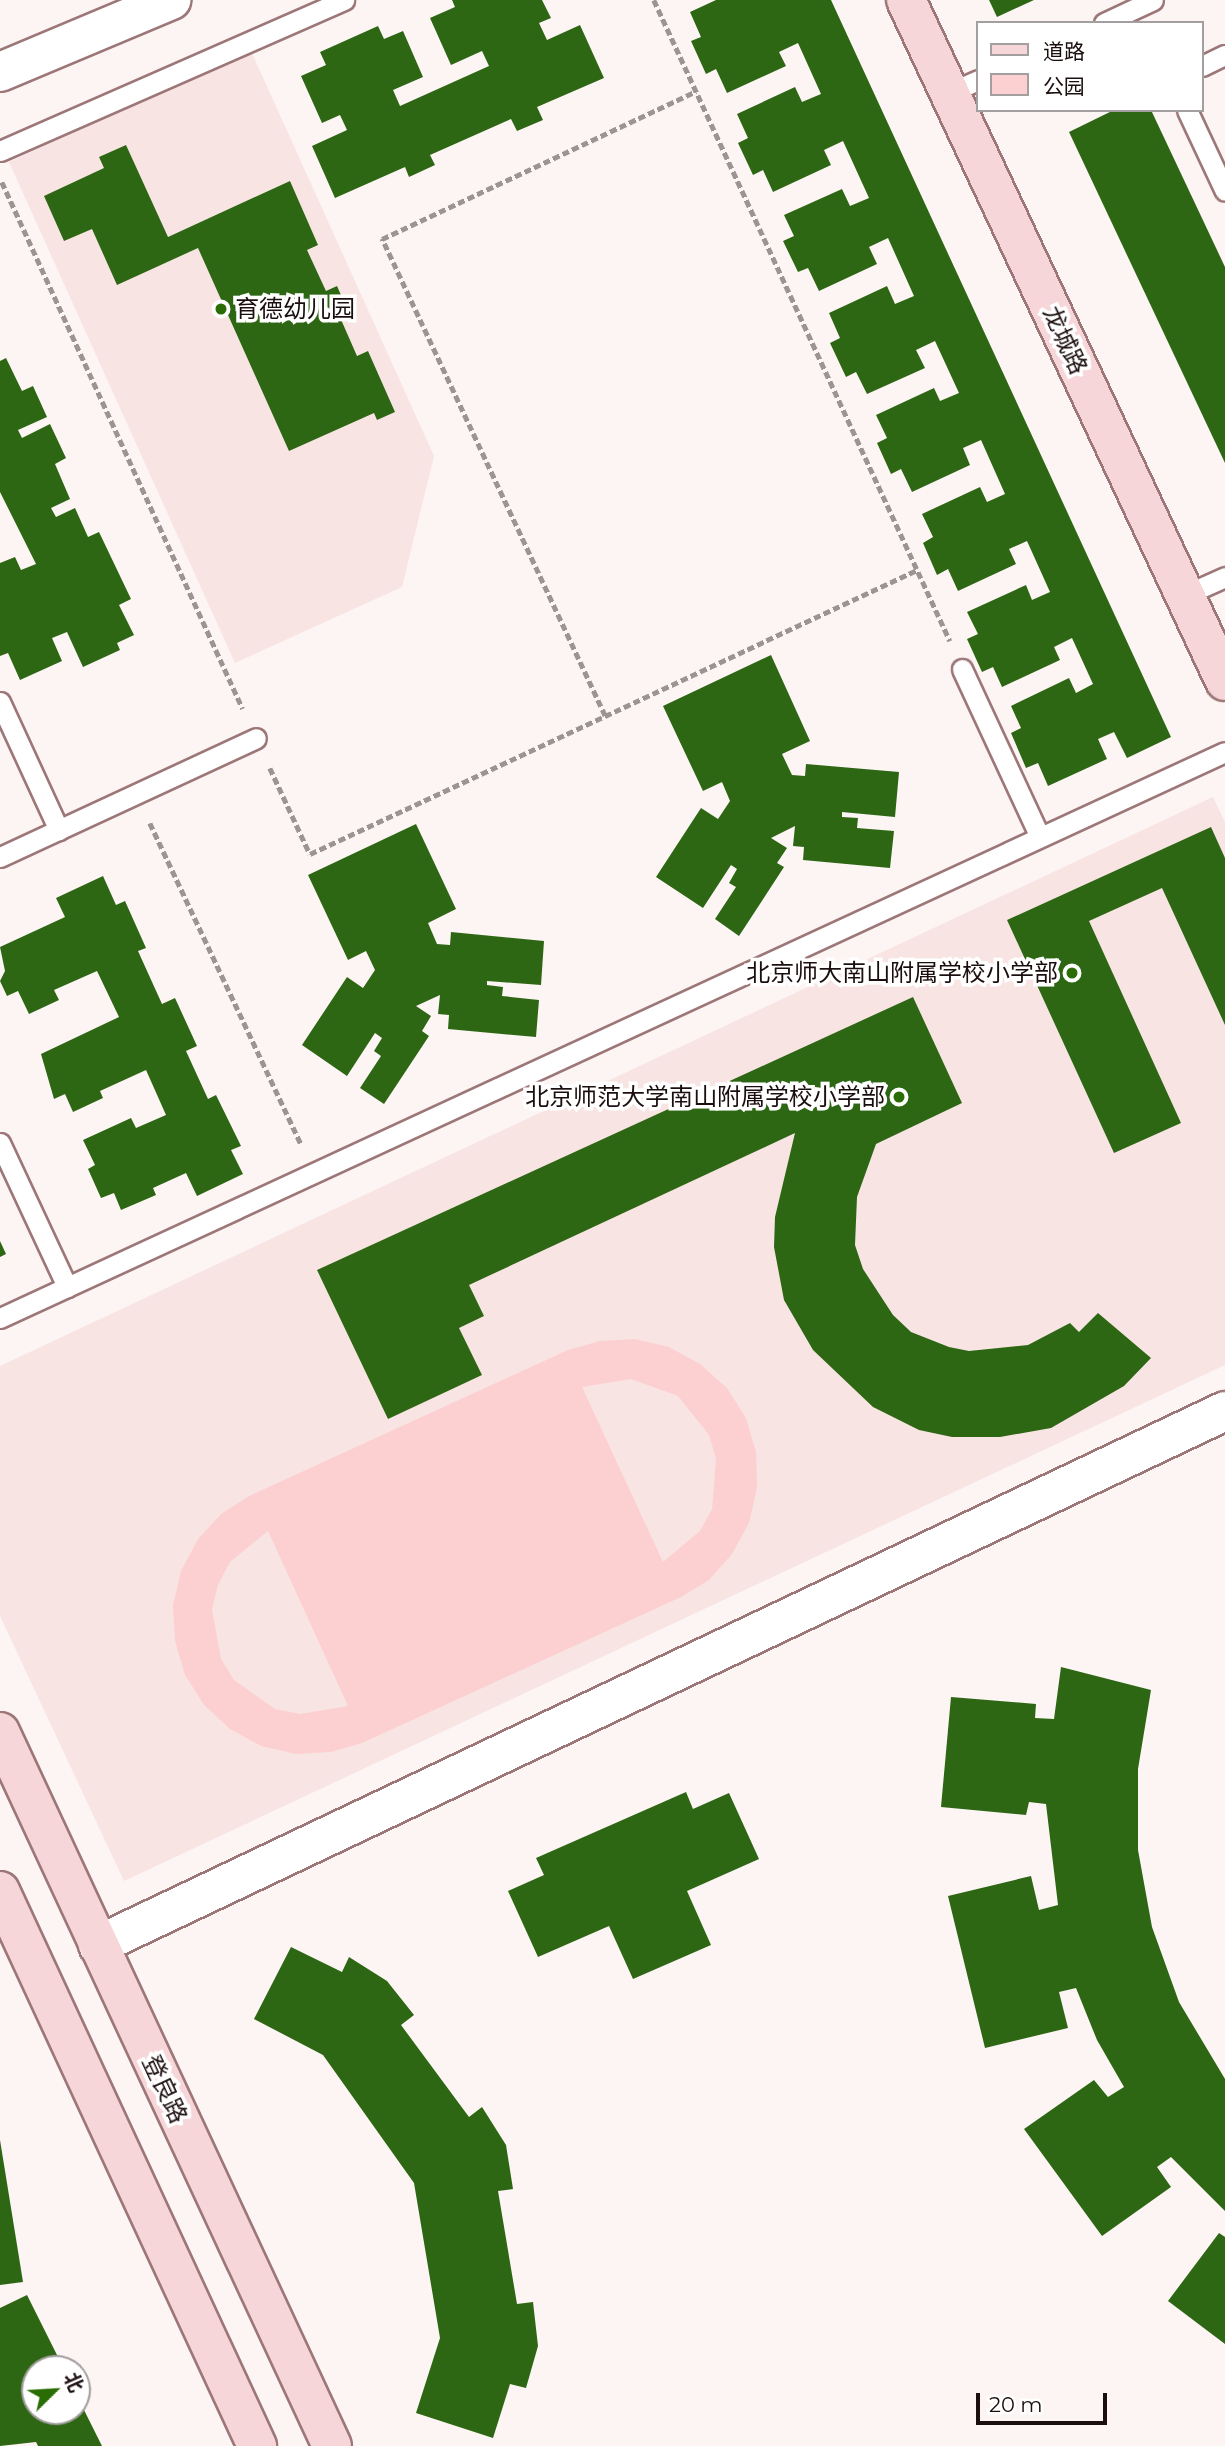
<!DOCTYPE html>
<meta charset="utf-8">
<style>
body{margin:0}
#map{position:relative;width:1225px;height:2446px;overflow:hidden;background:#fdf4f4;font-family:Montserrat,"Noto Sans SC",sans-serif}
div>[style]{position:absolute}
.built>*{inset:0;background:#f9e4e4}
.green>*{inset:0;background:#fcd0d1}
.building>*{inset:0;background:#2d6714}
.path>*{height:4.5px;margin-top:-2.25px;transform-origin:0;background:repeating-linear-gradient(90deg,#9e9393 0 7px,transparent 0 10.5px)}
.roads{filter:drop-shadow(2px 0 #9d7778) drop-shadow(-2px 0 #9d7778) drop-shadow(0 2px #9d7778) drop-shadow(0 -2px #9d7778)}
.lane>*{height:19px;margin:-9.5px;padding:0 9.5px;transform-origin:9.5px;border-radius:9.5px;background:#fff}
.street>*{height:38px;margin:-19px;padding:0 19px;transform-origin:19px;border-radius:19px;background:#fff}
.secondary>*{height:38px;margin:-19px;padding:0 19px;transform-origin:19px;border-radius:19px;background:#f7d6d9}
.dots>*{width:19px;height:19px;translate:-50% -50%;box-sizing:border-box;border:4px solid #fff;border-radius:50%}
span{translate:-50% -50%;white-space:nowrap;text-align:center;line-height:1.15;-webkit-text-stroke:7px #fff;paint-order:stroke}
.poi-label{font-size:24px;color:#1b0e0e}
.left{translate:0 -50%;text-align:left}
.right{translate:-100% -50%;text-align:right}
.street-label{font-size:24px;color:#1b0e0e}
.legend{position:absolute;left:976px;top:21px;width:228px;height:91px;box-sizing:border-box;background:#fff;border:2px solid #a49f9f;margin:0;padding:9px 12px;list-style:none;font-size:21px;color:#1b0e0e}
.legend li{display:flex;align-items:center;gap:14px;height:35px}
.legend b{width:35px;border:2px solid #a49f9f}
.north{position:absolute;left:21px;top:2355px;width:70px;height:70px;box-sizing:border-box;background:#fff;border:2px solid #a49f9f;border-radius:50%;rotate:66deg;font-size:19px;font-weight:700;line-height:28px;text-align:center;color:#1b0e0e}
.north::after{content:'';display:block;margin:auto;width:24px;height:32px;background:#2a6d05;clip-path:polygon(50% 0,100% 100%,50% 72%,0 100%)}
.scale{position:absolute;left:976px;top:2393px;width:131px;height:32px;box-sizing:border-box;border:4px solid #1b0e0e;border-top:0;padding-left:9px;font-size:21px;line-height:24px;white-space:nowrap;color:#1b0e0e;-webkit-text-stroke:5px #fff;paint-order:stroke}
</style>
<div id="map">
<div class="built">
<div style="clip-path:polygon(251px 51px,434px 456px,402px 587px,235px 663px,9px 162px)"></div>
<div style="clip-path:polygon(1213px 797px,1225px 822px,1225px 1365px,124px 1881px,0 1616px,0 1366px)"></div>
</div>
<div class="green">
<div style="clip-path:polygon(evenodd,635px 1339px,669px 1347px,700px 1364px,727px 1388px,746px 1418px,756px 1452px,757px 1488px,749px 1523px,732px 1554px,709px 1580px,681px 1597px,362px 1743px,331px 1752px,296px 1754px,261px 1746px,230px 1729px,204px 1705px,185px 1675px,175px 1641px,173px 1605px,181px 1571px,198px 1539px,221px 1514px,249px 1496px,568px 1350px,600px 1341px,635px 1339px,631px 1379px,678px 1396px,709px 1435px,716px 1459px,712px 1509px,700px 1531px,663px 1562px,582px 1387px,631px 1379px,635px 1339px,268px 1531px,348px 1706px,300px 1714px,275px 1709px,234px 1680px,221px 1659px,212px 1609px,218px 1585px,230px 1562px,268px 1531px)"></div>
</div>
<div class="building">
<div style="clip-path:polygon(452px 0,542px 0,551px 18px,539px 23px,547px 40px,580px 25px,604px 78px,537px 107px,543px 120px,517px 131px,511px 119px,430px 155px,435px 165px,409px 177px,405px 167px,335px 198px,312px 146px,347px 130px,340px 115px,322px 123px,301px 76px,326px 65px,320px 52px,378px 26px,384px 39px,403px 31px,423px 77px,393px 90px,400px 106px,489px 66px,482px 51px,451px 65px,430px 18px,455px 7px)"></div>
<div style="clip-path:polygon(716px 0,831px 0,1171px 737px,1127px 758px,1114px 732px,1098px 739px,1107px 759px,1048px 786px,1038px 763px,1026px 768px,1011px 733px,1021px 728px,1011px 706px,1069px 678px,1076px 693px,1093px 684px,1072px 638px,1054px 647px,1060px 660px,1002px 687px,993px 667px,982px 672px,967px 639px,978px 634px,967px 612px,1026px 585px,1032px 600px,1050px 592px,1027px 541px,1009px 549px,1016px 564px,958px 591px,948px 569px,937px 575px,923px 543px,933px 537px,922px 514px,980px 487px,987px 502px,1005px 494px,981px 440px,963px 448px,970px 465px,912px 492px,901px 469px,891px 474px,877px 443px,887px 438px,876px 415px,934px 388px,940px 401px,959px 393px,935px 341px,916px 350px,925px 368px,867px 394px,856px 372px,846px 377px,830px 343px,840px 338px,829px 313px,887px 286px,895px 304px,914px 296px,888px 238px,869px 247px,877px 264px,819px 291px,808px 268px,798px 272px,783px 241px,794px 236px,784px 215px,842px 189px,850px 206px,869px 198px,843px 141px,824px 150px,831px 165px,773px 192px,763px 170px,753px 175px,738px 143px,748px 138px,737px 114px,795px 87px,802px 102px,821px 94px,798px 43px,779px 52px,786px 66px,727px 93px,716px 69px,706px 74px,691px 41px,701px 37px,690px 12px)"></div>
<div style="clip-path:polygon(989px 0,1034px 0,997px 17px)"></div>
<div style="clip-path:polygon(1114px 110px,1151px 110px,1225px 267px,1225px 463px,1069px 132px)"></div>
<div style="clip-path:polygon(126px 145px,168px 237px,290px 181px,318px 245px,307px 250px,326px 291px,337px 286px,348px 311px,339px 315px,357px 356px,368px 351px,395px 412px,377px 420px,374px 413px,289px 451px,198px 248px,117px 285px,92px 229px,64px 241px,44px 196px,104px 168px,99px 157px)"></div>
<div style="clip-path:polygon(6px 358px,22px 391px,33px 386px,47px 417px,18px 430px,22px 438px,50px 424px,66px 458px,55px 464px,70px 499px,51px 508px,56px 517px,75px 508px,88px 537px,99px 532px,131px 599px,119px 605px,134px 635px,117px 643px,120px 650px,83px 667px,67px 632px,52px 638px,62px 661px,20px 680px,8px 653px,0 656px,0 563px,15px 557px,21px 570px,36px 564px,0 492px,0 361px)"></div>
<div style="clip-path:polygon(771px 655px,810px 741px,782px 754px,792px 775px,805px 776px,806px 764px,899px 772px,895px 817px,842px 812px,842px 817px,858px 818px,857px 828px,894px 831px,890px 868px,803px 860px,804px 847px,793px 846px,795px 826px,771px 838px,787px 848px,777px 863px,784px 867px,739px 936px,715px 919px,736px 887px,729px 883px,737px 869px,731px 865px,703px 908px,656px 877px,701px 808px,718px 819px,730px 801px,722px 782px,703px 791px,663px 706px)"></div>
<div style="clip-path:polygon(416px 824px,456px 909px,428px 923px,437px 944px,450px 945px,451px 932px,544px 941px,541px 985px,487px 981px,487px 985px,503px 987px,502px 996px,539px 1000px,536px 1037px,448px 1029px,449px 1015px,438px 1014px,440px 995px,416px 1006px,431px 1016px,422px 1031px,429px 1036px,384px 1104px,360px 1088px,381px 1056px,374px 1051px,382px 1038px,375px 1033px,347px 1076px,302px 1045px,347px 977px,363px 988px,375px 970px,366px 951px,348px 960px,308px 875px)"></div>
<div style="clip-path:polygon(1211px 827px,1225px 858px,1225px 1025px,1162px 888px,1089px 921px,1181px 1123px,1114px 1153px,1007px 920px)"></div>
<div style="clip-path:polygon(103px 876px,116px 905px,125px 901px,146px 948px,138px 951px,162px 1004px,175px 998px,197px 1046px,186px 1051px,208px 1099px,216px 1095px,241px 1146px,231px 1150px,243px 1174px,197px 1196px,186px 1173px,153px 1188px,156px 1195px,121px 1210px,114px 1193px,101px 1198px,88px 1169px,95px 1165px,83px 1140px,131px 1118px,136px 1128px,166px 1115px,146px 1070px,100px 1091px,103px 1098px,73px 1112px,65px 1094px,54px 1099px,41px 1054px,119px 1017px,97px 971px,54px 990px,59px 1000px,29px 1014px,18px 991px,7px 996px,0 981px,5px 971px,0 947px,65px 917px,56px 898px)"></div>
<div style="clip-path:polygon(913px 997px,962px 1103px,876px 1144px,857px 1197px,855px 1245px,863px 1269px,893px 1315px,911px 1332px,949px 1347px,969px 1351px,1028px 1345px,1070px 1323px,1079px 1332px,1098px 1313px,1151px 1358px,1124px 1386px,1051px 1428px,1000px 1437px,952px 1437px,919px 1430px,873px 1407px,813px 1350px,784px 1300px,774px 1247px,775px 1217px,795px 1133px,469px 1285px,484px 1316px,459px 1328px,482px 1375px,388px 1419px,317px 1270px)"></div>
<div style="clip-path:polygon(0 1241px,6px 1254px,0 1257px)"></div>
<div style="clip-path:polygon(1061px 1667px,1151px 1690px,1138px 1769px,1138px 1850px,1152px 1927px,1179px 2002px,1225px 2079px,1225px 2211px,1171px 2157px,1157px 2167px,1171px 2187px,1102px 2236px,1024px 2129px,1094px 2080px,1108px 2097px,1124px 2087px,1097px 2040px,1076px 1988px,1059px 1992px,1068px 2028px,985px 2048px,948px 1896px,1031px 1876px,1039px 1910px,1058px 1905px,1046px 1804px,1029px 1802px,1026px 1815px,941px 1807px,951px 1697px,1036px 1704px,1035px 1718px,1054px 1719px)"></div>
<div style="clip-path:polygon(686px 1792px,693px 1809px,729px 1793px,759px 1859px,687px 1891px,711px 1945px,633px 1979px,609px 1926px,538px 1957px,508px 1891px,544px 1875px,536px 1858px)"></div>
<div style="clip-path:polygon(291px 1947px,342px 1972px,349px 1957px,387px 1981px,414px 2015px,401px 2025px,469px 2117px,482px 2107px,506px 2145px,513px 2189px,498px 2191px,517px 2304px,533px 2302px,538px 2346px,526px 2388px,510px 2384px,493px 2438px,416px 2413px,440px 2338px,414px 2183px,323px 2055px,254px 2019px)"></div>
<div style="clip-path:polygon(0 2140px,23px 2282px,0 2285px)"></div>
<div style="clip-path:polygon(1219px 2233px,1225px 2237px,1225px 2344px,1168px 2301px)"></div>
<div style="clip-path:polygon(27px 2295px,64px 2369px,35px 2369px,35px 2411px,77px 2411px,77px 2396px,102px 2446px,38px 2446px,36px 2442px,0 2446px,0 2308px)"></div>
</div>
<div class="path">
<div style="left:654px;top:0;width:706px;rotate:65.21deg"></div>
<div style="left:2px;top:182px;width:579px;rotate:65.43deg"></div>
<div style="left:605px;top:716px;width:527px;rotate:-115.06deg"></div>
<div style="left:382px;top:239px;width:347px;rotate:-25.2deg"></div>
<div style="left:270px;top:768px;width:95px;rotate:65.1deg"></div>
<div style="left:310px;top:854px;width:670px;rotate:-25.07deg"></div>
<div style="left:150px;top:823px;width:355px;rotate:64.8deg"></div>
</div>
<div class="roads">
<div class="lane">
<div style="left:1104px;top:23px;width:54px;rotate:-25.1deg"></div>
<div style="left:1202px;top:66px;width:25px;rotate:-26deg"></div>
<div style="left:949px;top:93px;width:32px;rotate:-24deg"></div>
<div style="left:1187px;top:110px;width:89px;rotate:64.9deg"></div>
<div style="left:0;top:151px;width:376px;rotate:-23.7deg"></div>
<div style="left:1185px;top:595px;width:44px;rotate:-24.2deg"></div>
<div style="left:962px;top:669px;width:185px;rotate:65.1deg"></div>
<div style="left:0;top:702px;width:141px;rotate:65.3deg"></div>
<div style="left:0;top:857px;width:282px;rotate:-24.9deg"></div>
<div style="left:0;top:1143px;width:159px;rotate:65deg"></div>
<div style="left:0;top:1318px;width:1349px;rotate:-24.8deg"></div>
</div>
<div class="street">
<div style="left:0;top:72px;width:186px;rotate:-22.8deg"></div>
<div style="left:98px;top:1945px;width:1247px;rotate:-25.35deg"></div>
</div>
<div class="secondary">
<div style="left:906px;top:0;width:752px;rotate:64.9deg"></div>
<div style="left:0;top:1732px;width:787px;rotate:65.06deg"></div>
<div style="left:0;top:1891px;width:612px;rotate:65.15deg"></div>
</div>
</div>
<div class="dots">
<div style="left:221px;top:309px;background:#2a6d05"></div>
<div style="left:1072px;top:973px;background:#2a6d05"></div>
<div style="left:899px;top:1097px;background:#2a6d05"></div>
</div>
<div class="poi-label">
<span class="left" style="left:235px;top:309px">育德幼儿园</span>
<span class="right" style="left:1058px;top:973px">北京师大南山附属学校小学部</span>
<span class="right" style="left:885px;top:1097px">北京师范大学南山附属学校小学部</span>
</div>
<div class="street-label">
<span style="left:1065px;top:340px;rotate:65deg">龙城路</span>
<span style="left:165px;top:2089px;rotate:65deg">登良路</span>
</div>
<ul class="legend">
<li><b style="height:9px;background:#f7d6d9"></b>道路</li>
<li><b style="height:19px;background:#fcd0d1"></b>公园</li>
</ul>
<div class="north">北</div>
<div class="scale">20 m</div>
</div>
